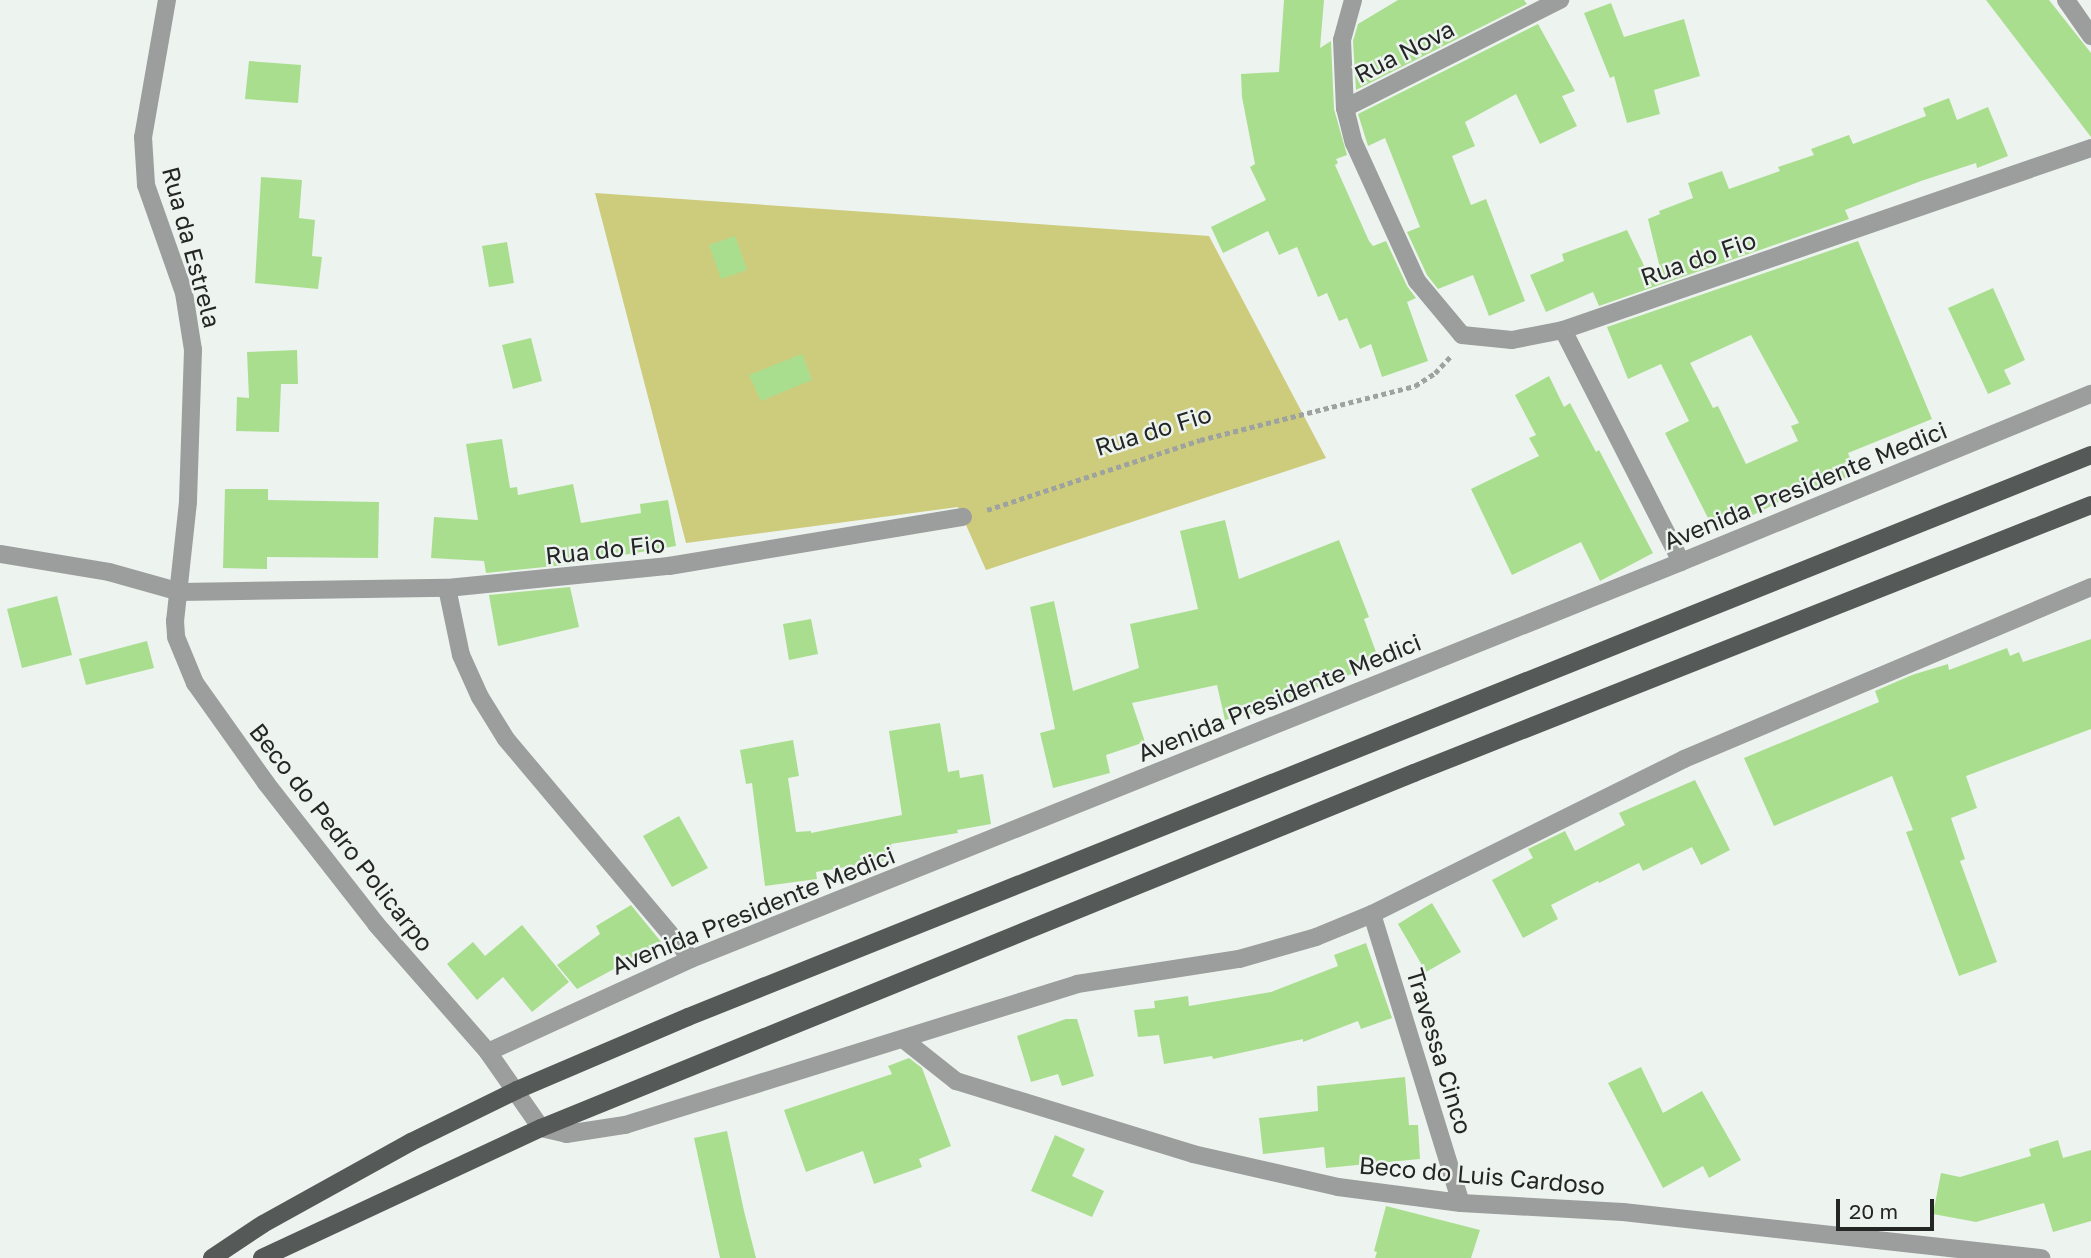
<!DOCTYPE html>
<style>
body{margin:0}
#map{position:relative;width:2091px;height:1258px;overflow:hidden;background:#edf3ef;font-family:"Golos Text",sans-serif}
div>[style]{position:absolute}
.green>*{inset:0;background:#cdcc7c}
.building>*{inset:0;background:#aade8f}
.path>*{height:4.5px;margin-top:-2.25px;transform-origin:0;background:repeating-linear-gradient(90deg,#9ea3a0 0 5px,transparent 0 8.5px)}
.minor>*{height:18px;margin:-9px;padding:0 9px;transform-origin:9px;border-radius:9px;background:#9b9e9d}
.major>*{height:18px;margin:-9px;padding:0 9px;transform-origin:9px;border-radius:9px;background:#555a59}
span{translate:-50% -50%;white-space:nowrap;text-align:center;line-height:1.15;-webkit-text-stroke:5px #edf3ef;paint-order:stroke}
.street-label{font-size:24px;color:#242625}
.scale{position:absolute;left:1836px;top:1199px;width:98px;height:32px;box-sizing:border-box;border:4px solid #242625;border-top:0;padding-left:9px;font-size:21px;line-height:24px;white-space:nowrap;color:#242625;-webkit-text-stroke:5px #edf3ef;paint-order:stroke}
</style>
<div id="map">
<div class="green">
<div style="clip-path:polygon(595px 193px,1209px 236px,1326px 458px,986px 570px,958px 507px,686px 543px)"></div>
</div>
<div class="building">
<div style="clip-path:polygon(1284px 0,1324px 0,1320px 48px,1331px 41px,1334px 109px,1347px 155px,1336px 159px,1338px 163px,1335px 165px,1369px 241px,1373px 246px,1386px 241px,1407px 286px,1416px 298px,1407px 302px,1428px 361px,1382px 377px,1371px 344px,1360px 349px,1347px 318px,1339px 321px,1327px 293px,1318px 297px,1297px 247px,1279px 255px,1268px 231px,1223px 253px,1211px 227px,1266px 200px,1250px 167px,1255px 164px,1242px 97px,1241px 74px,1279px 72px)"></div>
<div style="clip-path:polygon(1398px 0,1524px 0,1527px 4px,1356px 90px,1353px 41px,1358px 24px)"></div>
<div style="clip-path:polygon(1986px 0,2049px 0,2091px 53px,2091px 137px)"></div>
<div style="clip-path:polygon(1611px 3px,1624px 37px,1684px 19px,1700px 76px,1654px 90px,1660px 114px,1627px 123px,1614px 76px,1610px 78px,1584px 13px)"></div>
<div style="clip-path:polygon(1538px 24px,1575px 91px,1562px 96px,1577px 126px,1540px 144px,1516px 94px,1465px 122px,1475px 146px,1452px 156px,1471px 205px,1486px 199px,1525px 301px,1489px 316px,1473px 275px,1438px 289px,1427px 275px,1407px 232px,1420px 227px,1385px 138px,1368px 146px,1358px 114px)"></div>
<div style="clip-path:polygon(249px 61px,301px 65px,298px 103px,245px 99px)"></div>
<div style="clip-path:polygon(1949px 98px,1957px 120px,1988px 107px,2008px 156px,1977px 168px,1976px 163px,1921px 181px,1845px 210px,1849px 219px,1599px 306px,1593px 292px,1546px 312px,1530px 275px,1564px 261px,1562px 254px,1627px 230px,1649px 276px,1661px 272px,1648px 219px,1660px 214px,1659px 211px,1693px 198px,1688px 183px,1722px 171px,1729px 189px,1780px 171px,1778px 167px,1814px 155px,1811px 149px,1849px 135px,1853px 144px,1926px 116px,1923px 108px)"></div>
<div style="clip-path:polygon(261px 177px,302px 180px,299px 218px,315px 220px,312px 256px,322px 257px,318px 289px,255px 283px)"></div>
<div style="clip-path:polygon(735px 236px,747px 270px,721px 279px,709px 245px)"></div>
<div style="clip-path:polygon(evenodd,1858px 241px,1932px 419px,1848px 453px,1856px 473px,1799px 499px,1797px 493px,1745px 519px,1740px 509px,1711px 524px,1665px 433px,1689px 421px,1661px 364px,1628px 379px,1607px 327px,1858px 241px,1751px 335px,1799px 423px,1791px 426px,1798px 441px,1746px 464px,1718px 406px,1713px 408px,1690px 363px,1751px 335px)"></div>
<div style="clip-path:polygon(507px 242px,514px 283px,489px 287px,482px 246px)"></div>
<div style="clip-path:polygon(1993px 288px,2025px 360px,2004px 370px,2011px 384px,1988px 394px,1948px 308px)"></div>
<div style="clip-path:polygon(531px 338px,542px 381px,513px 389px,502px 345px)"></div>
<div style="clip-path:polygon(297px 350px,298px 384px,281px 384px,279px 432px,236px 431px,237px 397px,249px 398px,247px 352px)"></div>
<div style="clip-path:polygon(802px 354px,812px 380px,761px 401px,749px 375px)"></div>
<div style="clip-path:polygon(1549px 376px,1564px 407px,1570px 403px,1596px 452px,1599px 450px,1653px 553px,1600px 581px,1581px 542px,1512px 575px,1471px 489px,1539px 456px,1529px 438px,1536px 435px,1515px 395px)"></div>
<div style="clip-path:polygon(502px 439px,510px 488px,517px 487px,518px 495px,573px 484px,581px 523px,641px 513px,640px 504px,668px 500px,676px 546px,565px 565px,486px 573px,484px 561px,431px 558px,434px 517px,478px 520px,466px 444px)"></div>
<div style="clip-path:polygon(225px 489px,268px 489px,268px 500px,379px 502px,378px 558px,267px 557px,267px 569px,223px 568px)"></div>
<div style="clip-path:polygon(1225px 520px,1239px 579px,1339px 540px,1369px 617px,1364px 619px,1380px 663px,1269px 706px,1270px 709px,1225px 720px,1217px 685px,1132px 703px,1145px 742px,1106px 755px,1110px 773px,1053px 788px,1040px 733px,1055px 729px,1030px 607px,1054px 601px,1073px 691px,1139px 668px,1130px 624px,1198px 609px,1180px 531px)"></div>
<div style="clip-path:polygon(570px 587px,579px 627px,498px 646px,489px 595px)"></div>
<div style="clip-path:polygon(57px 596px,72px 655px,22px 668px,7px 609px)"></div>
<div style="clip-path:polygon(811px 619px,818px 654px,789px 660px,783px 624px)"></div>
<div style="clip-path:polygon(2091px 639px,2091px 729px,1966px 776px,1977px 808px,1951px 818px,1965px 859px,1960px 861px,1997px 962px,1959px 976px,1906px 832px,1913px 830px,1892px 776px,1774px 826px,1744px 758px,1879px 702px,1875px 691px,1912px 675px,1948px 664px,1949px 670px,2007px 648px,2010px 656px,2019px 652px,2023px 662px)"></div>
<div style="clip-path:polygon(147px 641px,154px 668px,86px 685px,79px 659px)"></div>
<div style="clip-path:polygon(940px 723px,948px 772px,959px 770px,960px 778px,983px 774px,991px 824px,957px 830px,958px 833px,891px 844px,894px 859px,816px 872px,817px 879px,765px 886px,752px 783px,746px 784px,740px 750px,793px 740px,799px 776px,788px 778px,796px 832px,811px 831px,811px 833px,902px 815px,889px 731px)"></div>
<div style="clip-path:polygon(1695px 780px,1730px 850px,1701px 865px,1692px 847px,1643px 871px,1639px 863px,1599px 883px,1598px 881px,1551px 905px,1558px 919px,1523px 938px,1492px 880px,1533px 858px,1528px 849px,1565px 831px,1575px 851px,1625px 825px,1619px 813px)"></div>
<div style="clip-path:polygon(679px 816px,708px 868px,672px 887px,643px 836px)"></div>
<div style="clip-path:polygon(1432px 903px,1461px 952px,1426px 972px,1398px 924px)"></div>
<div style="clip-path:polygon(631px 905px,662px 943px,577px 989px,557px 965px,600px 934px,596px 926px)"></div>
<div style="clip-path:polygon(522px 925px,569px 982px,532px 1012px,503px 977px,477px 1000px,447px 964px,473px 942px,485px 956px)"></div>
<div style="clip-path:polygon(1366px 943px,1392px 1018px,1361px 1029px,1358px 1021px,1303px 1042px,1303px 1039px,1213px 1059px,1212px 1056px,1164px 1064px,1159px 1035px,1138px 1037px,1134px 1010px,1155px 1008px,1154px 1001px,1188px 996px,1189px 1006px,1271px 992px,1338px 966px,1334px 955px)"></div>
<div style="clip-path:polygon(1066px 1019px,1077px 1019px,1094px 1076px,1062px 1086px,1058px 1074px,1031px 1082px,1017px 1036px)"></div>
<div style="clip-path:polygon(909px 1058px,922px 1068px,951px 1146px,919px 1159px,922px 1167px,874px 1184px,863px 1151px,806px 1172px,784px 1110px,892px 1074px,888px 1066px)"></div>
<div style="clip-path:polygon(1641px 1067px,1663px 1113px,1702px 1091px,1741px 1160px,1709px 1178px,1703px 1166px,1663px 1188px,1608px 1083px)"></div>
<div style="clip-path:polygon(1405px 1077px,1409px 1125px,1418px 1125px,1420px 1159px,1326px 1168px,1324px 1147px,1263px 1154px,1259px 1118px,1318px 1111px,1317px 1086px)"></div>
<div style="clip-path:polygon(727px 1131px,744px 1211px,756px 1258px,720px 1258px,694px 1138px)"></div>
<div style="clip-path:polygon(1055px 1135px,1085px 1149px,1072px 1176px,1104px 1191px,1092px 1217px,1031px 1191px)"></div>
<div style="clip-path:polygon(2058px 1140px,2063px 1158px,2091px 1150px,2091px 1221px,2053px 1232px,2044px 1203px,1976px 1222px,1933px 1214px,1941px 1173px,1960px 1177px,2031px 1156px,2029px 1149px)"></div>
<div style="clip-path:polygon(1386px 1206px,1480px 1230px,1471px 1258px,1375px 1258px,1377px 1252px,1374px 1251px)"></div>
</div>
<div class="path">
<div style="left:987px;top:510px;width:224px;rotate:-18.2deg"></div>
<div style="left:1200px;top:440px;width:222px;rotate:-14.1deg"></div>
<div style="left:1415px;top:386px;width:24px;rotate:-33deg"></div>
<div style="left:1435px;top:373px;width:25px;rotate:-47deg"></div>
</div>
<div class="minor">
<div style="left:167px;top:0;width:139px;rotate:99.9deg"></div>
<div style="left:143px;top:137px;width:48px;rotate:86.4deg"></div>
<div style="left:146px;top:185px;width:114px;rotate:70.6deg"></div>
<div style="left:184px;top:293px;width:58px;rotate:81deg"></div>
<div style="left:193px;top:350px;width:152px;rotate:91.9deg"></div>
<div style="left:188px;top:502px;width:120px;rotate:96.2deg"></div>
<div style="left:175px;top:621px;width:16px;rotate:86deg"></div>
<div style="left:176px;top:637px;width:50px;rotate:67.6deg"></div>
<div style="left:195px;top:683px;width:123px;rotate:54.6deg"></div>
<div style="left:266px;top:783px;width:179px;rotate:52deg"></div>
<div style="left:376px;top:924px;width:170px;rotate:48.8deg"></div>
<div style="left:488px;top:1052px;width:93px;rotate:55.1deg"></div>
<div style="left:541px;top:1128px;width:26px;rotate:13deg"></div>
<div style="left:566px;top:1134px;width:60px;rotate:-8.7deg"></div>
<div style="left:625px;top:1125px;width:473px;rotate:-17.3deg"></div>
<div style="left:1077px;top:984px;width:164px;rotate:-8.8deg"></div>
<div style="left:1239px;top:959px;width:80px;rotate:-15.9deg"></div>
<div style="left:1316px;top:937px;width:61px;rotate:-22.3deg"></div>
<div style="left:1372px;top:914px;width:348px;rotate:-26.4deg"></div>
<div style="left:1684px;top:759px;width:442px;rotate:-22.9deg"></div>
<div style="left:1353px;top:0;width:41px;rotate:105.4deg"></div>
<div style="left:1342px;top:40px;width:68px;rotate:87.5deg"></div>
<div style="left:1345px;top:108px;width:36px;rotate:76deg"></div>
<div style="left:1354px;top:143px;width:152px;rotate:65.5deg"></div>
<div style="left:1417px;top:281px;width:70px;rotate:50.2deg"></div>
<div style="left:1462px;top:335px;width:50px;rotate:5.7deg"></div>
<div style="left:1512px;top:340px;width:52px;rotate:-11.1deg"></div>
<div style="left:1563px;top:330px;width:558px;rotate:-19.02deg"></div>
<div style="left:2066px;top:0;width:44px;rotate:55.2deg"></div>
<div style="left:1345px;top:108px;width:241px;rotate:-26.7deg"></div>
<div style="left:1563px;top:330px;width:260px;rotate:63deg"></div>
<div style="left:0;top:554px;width:110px;rotate:9.4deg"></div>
<div style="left:109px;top:572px;width:74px;rotate:15.7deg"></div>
<div style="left:180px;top:592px;width:267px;rotate:-0.9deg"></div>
<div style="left:447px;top:588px;width:223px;rotate:-5.7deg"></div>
<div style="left:669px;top:566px;width:298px;rotate:-9.5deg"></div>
<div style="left:447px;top:588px;width:68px;rotate:78.2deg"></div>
<div style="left:461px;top:655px;width:46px;rotate:65.7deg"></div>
<div style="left:480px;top:697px;width:49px;rotate:58.2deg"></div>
<div style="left:506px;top:739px;width:287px;rotate:49.9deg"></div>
<div style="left:1372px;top:914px;width:302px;rotate:72.9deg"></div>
<div style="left:903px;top:1039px;width:68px;rotate:38.4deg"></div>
<div style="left:956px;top:1081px;width:248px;rotate:17.1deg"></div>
<div style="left:1193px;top:1154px;width:149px;rotate:12.8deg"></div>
<div style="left:1338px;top:1187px;width:124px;rotate:7.4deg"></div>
<div style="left:1461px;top:1203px;width:162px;rotate:3.2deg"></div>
<div style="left:1623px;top:1212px;width:421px;rotate:6.3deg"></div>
<div style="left:488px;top:1052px;width:223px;rotate:-24.6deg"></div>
<div style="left:691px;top:959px;width:1067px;rotate:-21.85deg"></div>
<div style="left:1681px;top:562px;width:443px;rotate:-22.3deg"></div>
</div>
<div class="major">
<div style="left:212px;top:1258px;width:61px;rotate:-33.7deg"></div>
<div style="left:263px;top:1224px;width:169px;rotate:-29deg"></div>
<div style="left:411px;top:1142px;width:118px;rotate:-26.1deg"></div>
<div style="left:517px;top:1090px;width:186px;rotate:-23.1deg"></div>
<div style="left:688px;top:1017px;width:1511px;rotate:-21.83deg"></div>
<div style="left:262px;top:1258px;width:308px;rotate:-25deg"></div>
<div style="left:541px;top:1128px;width:942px;rotate:-22.13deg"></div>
<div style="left:1414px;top:773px;width:728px;rotate:-21.6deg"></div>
</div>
<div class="street-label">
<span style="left:1404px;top:51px;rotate:-27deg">Rua Nova</span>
<span style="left:192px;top:247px;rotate:75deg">Rua da Estrela</span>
<span style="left:1698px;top:258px;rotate:-19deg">Rua do Fio</span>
<span style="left:1153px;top:430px;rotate:-17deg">Rua do Fio</span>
<span style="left:1805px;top:485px;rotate:-22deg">Avenida Presidente Medici</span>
<span style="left:605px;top:549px;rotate:-6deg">Rua do Fio</span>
<span style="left:1279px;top:697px;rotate:-22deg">Avenida Presidente Medici</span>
<span style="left:342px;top:837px;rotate:52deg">Beco do Pedro Policarpo</span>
<span style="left:753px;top:910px;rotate:-22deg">Avenida Presidente Medici</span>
<span style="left:1440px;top:1051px;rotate:73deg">Travessa Cinco</span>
<span style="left:1482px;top:1175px;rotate:5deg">Beco do Luis Cardoso</span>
</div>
<div class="scale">20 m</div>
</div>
